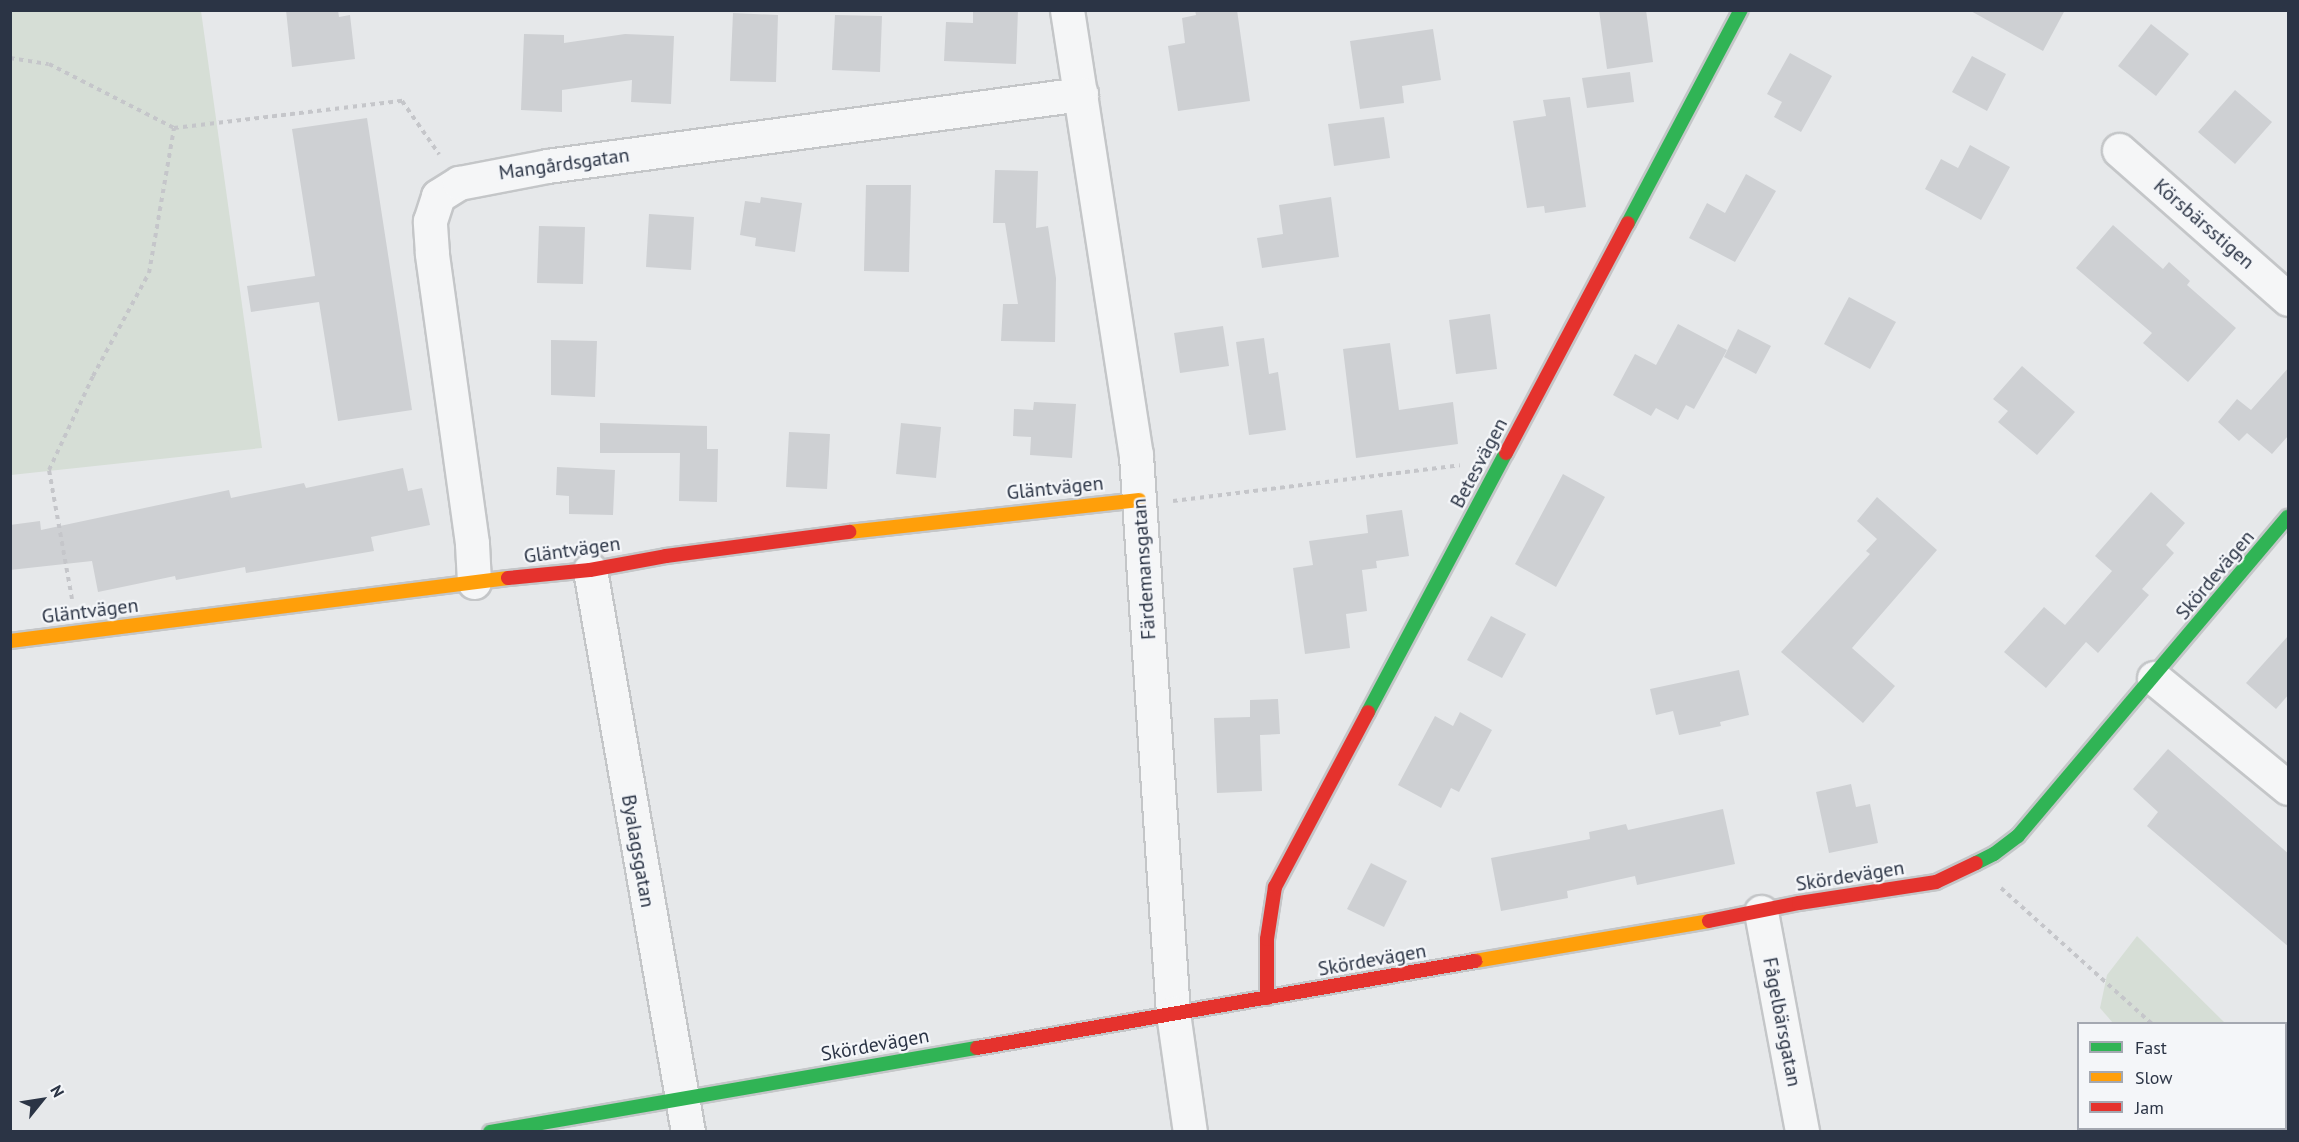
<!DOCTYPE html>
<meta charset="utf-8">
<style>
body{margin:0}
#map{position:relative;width:2299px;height:1142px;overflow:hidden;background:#e6e8ea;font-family:"PT Sans",sans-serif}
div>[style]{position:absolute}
.green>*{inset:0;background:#d6ded6}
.building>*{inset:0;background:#ced0d3}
.path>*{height:4px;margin-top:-2px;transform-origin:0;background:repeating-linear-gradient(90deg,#c5c6ca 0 4.5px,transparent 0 9px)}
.roads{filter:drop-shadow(2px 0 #c4c6c8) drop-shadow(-2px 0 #c4c6c8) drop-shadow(0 2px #c4c6c8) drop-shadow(0 -2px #c4c6c8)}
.street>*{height:33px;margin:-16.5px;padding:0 16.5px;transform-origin:16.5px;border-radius:16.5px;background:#f5f6f7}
.fast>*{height:14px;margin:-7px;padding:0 7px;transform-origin:7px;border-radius:7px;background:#30b455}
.slow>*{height:14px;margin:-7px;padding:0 7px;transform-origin:7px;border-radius:7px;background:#ff9f0a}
.jam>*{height:14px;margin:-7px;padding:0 7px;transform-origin:7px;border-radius:7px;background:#e5322d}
span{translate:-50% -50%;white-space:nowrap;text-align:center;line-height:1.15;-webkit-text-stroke:4.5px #f4f6f9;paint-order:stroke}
.street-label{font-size:20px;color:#2b3445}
.frame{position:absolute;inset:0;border:12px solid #2b3445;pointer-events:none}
.legend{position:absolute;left:2077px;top:1022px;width:210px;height:108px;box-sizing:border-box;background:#f4f6f9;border:2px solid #a4a8b1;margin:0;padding:8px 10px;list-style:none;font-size:18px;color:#2b3445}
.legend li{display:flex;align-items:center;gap:12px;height:30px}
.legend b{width:30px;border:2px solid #a4a8b1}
.north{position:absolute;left:12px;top:1070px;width:60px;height:60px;-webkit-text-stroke:4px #f4f6f9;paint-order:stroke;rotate:60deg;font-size:16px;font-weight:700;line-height:24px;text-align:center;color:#2b3445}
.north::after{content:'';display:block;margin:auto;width:21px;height:27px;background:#2b3445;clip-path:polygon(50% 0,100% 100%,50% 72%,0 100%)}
</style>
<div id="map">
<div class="green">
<div style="clip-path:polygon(10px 11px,201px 11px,262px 448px,11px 475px)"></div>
<div style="clip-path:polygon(2137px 936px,2225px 1023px,2113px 1023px,2100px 1008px,2107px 975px)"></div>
</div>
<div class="building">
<div style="clip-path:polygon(286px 10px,338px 10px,339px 17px,350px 15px,355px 59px,292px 67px)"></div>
<div style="clip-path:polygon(973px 10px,1018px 10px,1016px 64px,944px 61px,946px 22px,973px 23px)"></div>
<div style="clip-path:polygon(1195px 10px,1237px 10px,1250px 101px,1178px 111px,1168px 46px,1185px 43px,1182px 18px,1196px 15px)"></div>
<div style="clip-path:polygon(1599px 10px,1646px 10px,1653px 62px,1607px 69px)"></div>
<div style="clip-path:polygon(1969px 10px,2065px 10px,2043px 51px)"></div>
<div style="clip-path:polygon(733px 13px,778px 15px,776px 82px,730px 81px)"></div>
<div style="clip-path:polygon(835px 15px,882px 16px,880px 72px,832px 70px)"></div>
<div style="clip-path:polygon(2151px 24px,2189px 54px,2156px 96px,2118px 66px)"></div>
<div style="clip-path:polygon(1433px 29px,1441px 80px,1402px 86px,1404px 103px,1360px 109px,1350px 41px)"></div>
<div style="clip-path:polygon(524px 34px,564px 35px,564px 43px,625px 34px,674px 36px,671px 104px,631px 102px,632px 80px,562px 90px,562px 112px,521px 110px)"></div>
<div style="clip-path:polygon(1790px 53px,1832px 76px,1801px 132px,1774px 117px,1782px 102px,1767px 94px)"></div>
<div style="clip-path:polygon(1972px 56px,2006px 74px,1987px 111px,1952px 92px)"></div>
<div style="clip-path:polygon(1630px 72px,1634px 102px,1587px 108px,1582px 78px)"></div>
<div style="clip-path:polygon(2235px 90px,2272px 122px,2235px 164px,2198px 132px)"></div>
<div style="clip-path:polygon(1570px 97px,1586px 207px,1545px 213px,1544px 206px,1527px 208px,1513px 121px,1546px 116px,1543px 100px)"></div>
<div style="clip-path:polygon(1384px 117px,1390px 158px,1334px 166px,1328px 124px)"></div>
<div style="clip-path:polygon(367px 118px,412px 410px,338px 421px,319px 302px,251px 312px,247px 286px,315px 276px,292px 129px)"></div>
<div style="clip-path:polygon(1970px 145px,2010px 167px,1981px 220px,1925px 189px,1941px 159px,1958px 168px)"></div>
<div style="clip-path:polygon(995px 170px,1038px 171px,1036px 228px,1048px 226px,1056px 278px,1055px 342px,1001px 341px,1003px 304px,1018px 304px,1005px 223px,993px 223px)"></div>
<div style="clip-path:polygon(1746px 174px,1776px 191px,1735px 262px,1689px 238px,1707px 203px,1725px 213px)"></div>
<div style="clip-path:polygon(866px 185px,911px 185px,909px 272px,864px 271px)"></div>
<div style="clip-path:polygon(761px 197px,802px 203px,795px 252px,755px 246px,756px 238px,740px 235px,745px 201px,760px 203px)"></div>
<div style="clip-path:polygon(1331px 197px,1339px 257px,1262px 268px,1257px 238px,1283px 234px,1279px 205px)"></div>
<div style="clip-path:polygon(649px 214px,694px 217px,691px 270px,646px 267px)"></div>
<div style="clip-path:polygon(2113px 225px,2163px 269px,2169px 262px,2190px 281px,2187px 285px,2236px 328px,2188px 382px,2143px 343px,2152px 333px,2076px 268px)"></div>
<div style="clip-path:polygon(539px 226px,585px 227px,583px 284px,537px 283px)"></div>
<div style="clip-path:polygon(1849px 297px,1896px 322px,1870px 369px,1824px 344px)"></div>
<div style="clip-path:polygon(1490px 314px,1497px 369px,1456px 374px,1449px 320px)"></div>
<div style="clip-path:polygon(1678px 324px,1727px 350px,1694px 409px,1686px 405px,1678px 420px,1656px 408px,1651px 416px,1613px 395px,1635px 354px,1656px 365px)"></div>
<div style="clip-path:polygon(1223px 326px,1229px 366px,1180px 373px,1174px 333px)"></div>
<div style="clip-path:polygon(1738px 329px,1771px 346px,1756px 374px,1724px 357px)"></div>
<div style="clip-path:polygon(1264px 338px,1269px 374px,1278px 372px,1286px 430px,1249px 435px,1236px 342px)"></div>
<div style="clip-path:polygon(551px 340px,597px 341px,595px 397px,551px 395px)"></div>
<div style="clip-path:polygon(1390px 343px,1399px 410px,1453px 402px,1458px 444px,1356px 458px,1343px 349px)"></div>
<div style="clip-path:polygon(2022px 366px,2075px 412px,2037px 455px,1998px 422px,2008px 411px,1993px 399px)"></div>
<div style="clip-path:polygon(2289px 367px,2289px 435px,2272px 454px,2247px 433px,2239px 441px,2218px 422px,2237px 399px,2251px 410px)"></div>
<div style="clip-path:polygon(1034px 402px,1076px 404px,1072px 458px,1030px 455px,1031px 437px,1013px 436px,1014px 409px,1033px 410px)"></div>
<div style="clip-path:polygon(600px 423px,707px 426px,707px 449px,718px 449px,717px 502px,679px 501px,680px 453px,600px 453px)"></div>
<div style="clip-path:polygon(901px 423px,941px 427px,936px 478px,896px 474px)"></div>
<div style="clip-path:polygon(789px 432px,830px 434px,827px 489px,786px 487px)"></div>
<div style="clip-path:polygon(557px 467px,615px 470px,613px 515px,569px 514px,569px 496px,556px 495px)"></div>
<div style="clip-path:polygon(403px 468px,408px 491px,422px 488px,430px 525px,371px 537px,374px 551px,246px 573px,245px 567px,176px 580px,175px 576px,98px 592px,92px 561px,10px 570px,10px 525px,40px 521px,41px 530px,229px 490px,231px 498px,304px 483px,306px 488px)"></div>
<div style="clip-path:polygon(1563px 474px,1605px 497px,1556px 587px,1515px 564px)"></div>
<div style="clip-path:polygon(2151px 492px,2185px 523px,2166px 545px,2174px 553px,2142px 589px,2149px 595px,2098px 653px,2086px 642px,2046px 688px,2004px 652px,2044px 607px,2065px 625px,2112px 571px,2095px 556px)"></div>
<div style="clip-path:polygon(1877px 497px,1937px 550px,1852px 648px,1895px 686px,1863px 723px,1781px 652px,1870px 554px,1866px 551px,1877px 539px,1857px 521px)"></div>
<div style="clip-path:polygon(1402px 510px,1409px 556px,1376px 561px,1377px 568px,1362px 570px,1367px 611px,1346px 614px,1350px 648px,1305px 654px,1293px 568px,1313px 565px,1309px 541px,1368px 533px,1366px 515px)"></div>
<div style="clip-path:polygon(1491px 616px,1526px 634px,1502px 678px,1467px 660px)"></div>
<div style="clip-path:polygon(2289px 635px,2289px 694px,2276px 709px,2246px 683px)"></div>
<div style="clip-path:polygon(1739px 670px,1749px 715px,1720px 722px,1721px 726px,1679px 735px,1673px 711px,1656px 715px,1650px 689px)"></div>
<div style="clip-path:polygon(1278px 699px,1280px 734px,1260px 735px,1262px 791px,1217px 793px,1214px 718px,1250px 717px,1250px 700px)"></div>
<div style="clip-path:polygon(1460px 712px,1492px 730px,1459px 792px,1451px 788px,1441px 808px,1398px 785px,1435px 716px,1453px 726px)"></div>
<div style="clip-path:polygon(2168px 749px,2289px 854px,2289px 947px,2147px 826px,2158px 812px,2133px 789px)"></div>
<div style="clip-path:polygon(1851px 784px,1856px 807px,1870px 804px,1878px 843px,1829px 853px,1816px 792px)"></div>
<div style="clip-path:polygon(1723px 809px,1735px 864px,1637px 885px,1635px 876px,1567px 891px,1568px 898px,1501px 911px,1491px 858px,1590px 839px,1589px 832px,1626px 824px,1628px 830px)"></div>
<div style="clip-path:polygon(1371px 863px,1407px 881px,1384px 927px,1347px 909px)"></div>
</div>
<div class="path">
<div style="left:10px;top:58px;width:39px;rotate:9deg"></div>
<div style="left:49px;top:64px;width:140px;rotate:27.1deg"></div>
<div style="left:1173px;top:501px;width:289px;rotate:-7.1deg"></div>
<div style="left:72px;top:599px;width:131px;rotate:-100.1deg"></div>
<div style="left:49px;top:470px;width:104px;rotate:-64.9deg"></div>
<div style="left:93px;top:376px;width:117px;rotate:-61.5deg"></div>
<div style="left:149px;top:273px;width:147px;rotate:-80.2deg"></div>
<div style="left:174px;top:128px;width:230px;rotate:-6.8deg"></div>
<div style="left:402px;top:101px;width:65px;rotate:55.1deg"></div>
<div style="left:2001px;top:888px;width:203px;rotate:42deg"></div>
<div style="left:2237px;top:1128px;width:4px;rotate:63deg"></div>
</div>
<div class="roads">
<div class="street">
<div style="left:1067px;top:10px;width:450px;rotate:81.2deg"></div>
<div style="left:1136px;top:455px;width:559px;rotate:86.21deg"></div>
<div style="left:1173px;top:1013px;width:120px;rotate:81.9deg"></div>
<div style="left:2119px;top:150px;width:225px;rotate:41.4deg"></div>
<div style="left:590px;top:570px;width:570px;rotate:80.11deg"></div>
<div style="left:474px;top:582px;width:39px;rotate:-93deg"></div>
<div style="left:472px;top:543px;width:293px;rotate:-97.9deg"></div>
<div style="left:432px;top:253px;width:32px;rotate:-94deg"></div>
<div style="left:430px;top:221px;width:26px;rotate:-72deg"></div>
<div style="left:438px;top:196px;width:25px;rotate:-32deg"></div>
<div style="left:459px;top:183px;width:90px;rotate:-10.9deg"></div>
<div style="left:547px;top:166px;width:539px;rotate:-7.68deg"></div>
<div style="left:2154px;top:678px;width:173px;rotate:39.4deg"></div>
<div style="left:1761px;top:912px;width:224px;rotate:79.4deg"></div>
</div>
<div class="fast">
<div style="left:1628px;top:223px;width:241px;rotate:-62.1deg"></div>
<div style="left:1368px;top:712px;width:293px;rotate:-62deg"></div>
<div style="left:1976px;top:863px;width:20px;rotate:-27deg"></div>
<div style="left:1994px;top:854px;width:30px;rotate:-37deg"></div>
<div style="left:2018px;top:836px;width:418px;rotate:-49.8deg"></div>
<div style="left:490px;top:1132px;width:494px;rotate:-9.8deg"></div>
</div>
<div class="slow">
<div style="left:849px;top:532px;width:292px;rotate:-6.3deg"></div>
<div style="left:10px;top:641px;width:502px;rotate:-7.21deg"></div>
<div style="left:1475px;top:961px;width:237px;rotate:-9.7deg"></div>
</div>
<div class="jam">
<div style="left:1506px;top:453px;width:260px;rotate:-62.1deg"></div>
<div style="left:508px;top:578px;width:82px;rotate:-5.6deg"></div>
<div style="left:590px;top:570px;width:77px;rotate:-10.4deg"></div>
<div style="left:666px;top:556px;width:185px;rotate:-7.5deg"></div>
<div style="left:1709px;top:921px;width:92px;rotate:-11.3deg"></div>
<div style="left:1799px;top:903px;width:139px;rotate:-8.7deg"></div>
<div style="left:1936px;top:882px;width:44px;rotate:-25.4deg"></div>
<div style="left:1267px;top:998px;width:59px;rotate:-90deg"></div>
<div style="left:1267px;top:939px;width:53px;rotate:-81.3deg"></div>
<div style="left:1275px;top:887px;width:198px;rotate:-62deg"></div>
<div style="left:977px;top:1048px;width:506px;rotate:-9.91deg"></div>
</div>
</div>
<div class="street-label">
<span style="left:564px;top:164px;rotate:-8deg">Mangårdsgatan</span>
<span style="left:2204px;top:224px;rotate:41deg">Körsbärsstigen</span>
<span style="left:1479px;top:463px;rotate:-62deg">Betesvägen</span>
<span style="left:1055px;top:488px;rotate:-6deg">Gläntvägen</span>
<span style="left:572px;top:550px;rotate:-8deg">Gläntvägen</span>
<span style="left:1144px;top:569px;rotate:-94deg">Färdemansgatan</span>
<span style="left:2215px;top:575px;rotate:-50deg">Skördevägen</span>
<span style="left:90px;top:611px;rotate:-7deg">Gläntvägen</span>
<span style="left:638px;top:851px;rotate:80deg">Byalagsgatan</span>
<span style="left:1850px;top:876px;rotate:-9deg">Skördevägen</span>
<span style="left:1372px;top:960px;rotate:-10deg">Skördevägen</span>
<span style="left:1782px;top:1022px;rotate:79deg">Fågelbärsgatan</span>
<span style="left:875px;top:1045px;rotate:-10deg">Skördevägen</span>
</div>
<div class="frame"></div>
<ul class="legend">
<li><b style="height:8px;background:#30b455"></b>Fast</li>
<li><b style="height:8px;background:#ff9f0a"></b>Slow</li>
<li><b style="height:8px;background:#e5322d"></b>Jam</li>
</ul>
<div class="north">N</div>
</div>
